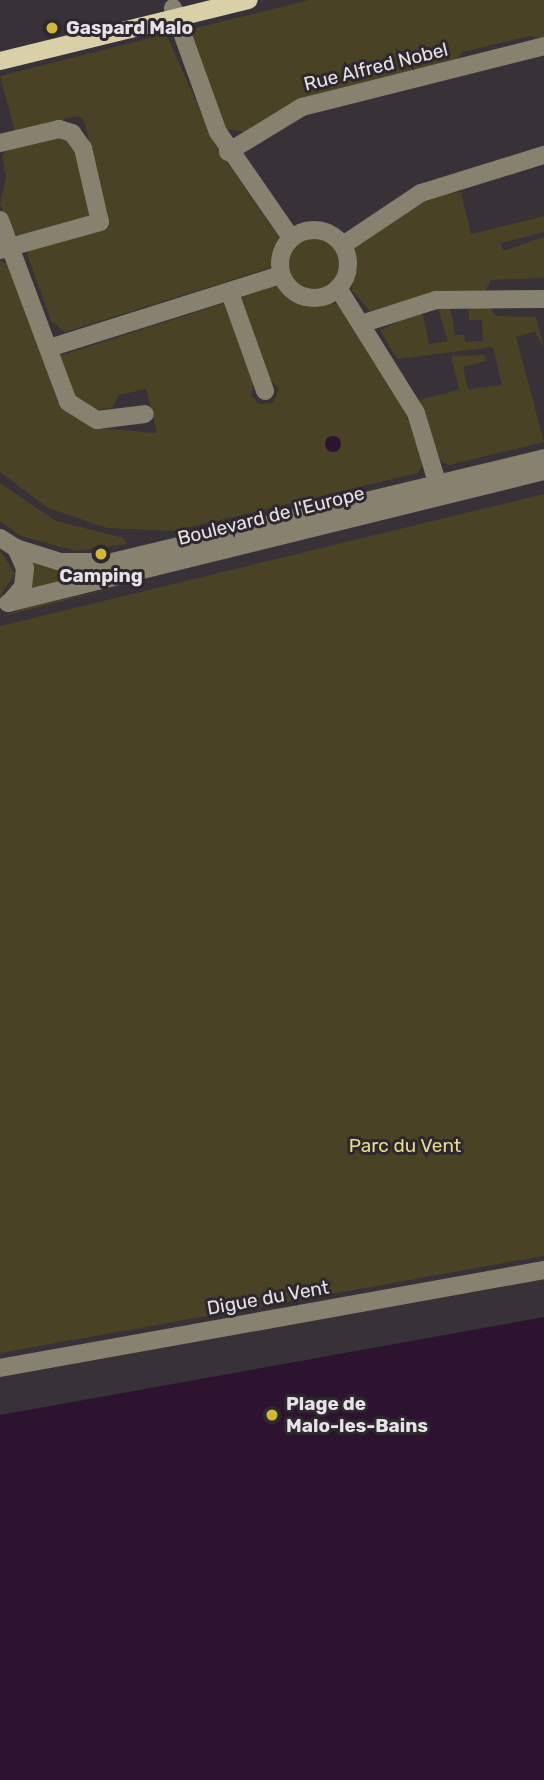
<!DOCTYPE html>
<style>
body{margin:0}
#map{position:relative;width:544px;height:1780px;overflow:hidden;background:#373237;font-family:Rubik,sans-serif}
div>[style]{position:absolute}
.green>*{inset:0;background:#494224}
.round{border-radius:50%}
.water>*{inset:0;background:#2e1330}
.minor>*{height:18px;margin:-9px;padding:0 9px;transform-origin:9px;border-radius:9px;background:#86826f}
.minor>.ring{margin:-9px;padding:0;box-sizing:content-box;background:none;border:18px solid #86826f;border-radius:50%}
.major>*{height:18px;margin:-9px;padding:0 9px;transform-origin:9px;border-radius:9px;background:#d9d0a8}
.dots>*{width:19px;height:19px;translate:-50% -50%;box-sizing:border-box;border:4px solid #2d282d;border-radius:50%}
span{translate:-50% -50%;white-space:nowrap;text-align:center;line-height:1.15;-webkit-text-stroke:6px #2d282d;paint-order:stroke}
.poi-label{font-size:19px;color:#e6e3e6;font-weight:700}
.left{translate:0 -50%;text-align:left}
.street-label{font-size:19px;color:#e6e3e6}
.park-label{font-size:19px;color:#ead991}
</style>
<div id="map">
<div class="green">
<div style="clip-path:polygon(309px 0,544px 0,544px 39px,531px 36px,462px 52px,457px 60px,295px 102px,244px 132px,226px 129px,189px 36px,196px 28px)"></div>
<div style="clip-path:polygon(166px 34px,216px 146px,280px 239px,273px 267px,65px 332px,51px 321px,27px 254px,31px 247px,110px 227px,84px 120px,78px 116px,15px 131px,0 76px)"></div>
<div style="clip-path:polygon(58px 134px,73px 140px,92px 208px,85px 221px,21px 236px,10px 232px,0 204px,6px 177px,2px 157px,9px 146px)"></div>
<div style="clip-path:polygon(461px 192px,471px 234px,544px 216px,544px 232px,501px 243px,503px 251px,544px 237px,544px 278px,491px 280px,485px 291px,419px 297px,370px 311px,352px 291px,353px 246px,434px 196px)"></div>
<div class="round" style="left:287px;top:236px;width:54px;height:54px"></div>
<div style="clip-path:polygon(0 261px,8px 264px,72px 414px,97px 428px,157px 433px,146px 389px,119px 395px,112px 408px,92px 410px,76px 400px,59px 356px,225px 303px,254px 382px,251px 395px,259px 404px,273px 403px,279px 389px,268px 378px,240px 298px,278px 285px,302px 304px,339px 304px,404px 408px,423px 464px,418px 473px,174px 531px,107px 528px,48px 508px,0 472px)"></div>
<div style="clip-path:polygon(450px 306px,455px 335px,464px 335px,465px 342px,483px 341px,482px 320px,469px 320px,468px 306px,489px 306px,496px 316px,536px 317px,544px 349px,535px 332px,516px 337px,544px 442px,449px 465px,440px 460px,418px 400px,459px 390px,451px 356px,484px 355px,486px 361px,463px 367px,468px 389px,502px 385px,493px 347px,397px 359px,380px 330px,422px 311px,429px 344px,448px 341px,438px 308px)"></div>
<div style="clip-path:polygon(0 483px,56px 521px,124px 538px,127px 544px,76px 551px,21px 536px,0 521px)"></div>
<div style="clip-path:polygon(544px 494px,544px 1256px,0 1353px,0 626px)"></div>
<div style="clip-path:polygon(0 550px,15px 574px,0 596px)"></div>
<div style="clip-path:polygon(155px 557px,32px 592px,32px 562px)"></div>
<div style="clip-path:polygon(150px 580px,79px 597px,0 617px,25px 608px)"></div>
</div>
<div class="water">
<div class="round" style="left:325px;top:436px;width:16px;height:16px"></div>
<div style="clip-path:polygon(544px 1317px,544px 1780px,0 1780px,0 1415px)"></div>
</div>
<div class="minor">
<div style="left:173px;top:8px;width:132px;rotate:70.1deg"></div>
<div style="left:218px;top:132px;width:129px;rotate:55.4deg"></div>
<div style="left:0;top:143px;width:61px;rotate:-13.3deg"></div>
<div style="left:59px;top:129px;width:14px;rotate:17deg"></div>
<div style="left:72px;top:133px;width:19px;rotate:54deg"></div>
<div style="left:83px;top:148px;width:76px;rotate:77.1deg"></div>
<div style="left:100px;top:222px;width:104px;rotate:164.4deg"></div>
<div style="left:228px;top:152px;width:87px;rotate:-31.3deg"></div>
<div style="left:302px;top:107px;width:250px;rotate:-14.1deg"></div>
<div style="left:0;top:220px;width:194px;rotate:69.5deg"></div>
<div style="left:68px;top:402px;width:34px;rotate:32deg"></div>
<div style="left:97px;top:420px;width:48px;rotate:-7.1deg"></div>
<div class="ring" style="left:280px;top:230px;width:50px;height:50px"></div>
<div style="left:343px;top:245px;width:94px;rotate:-33.7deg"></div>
<div style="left:421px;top:193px;width:129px;rotate:-17.2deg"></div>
<div style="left:338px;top:288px;width:147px;rotate:58deg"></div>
<div style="left:416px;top:413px;width:83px;rotate:73.1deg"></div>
<div style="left:230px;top:293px;width:104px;rotate:70.3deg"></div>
<div style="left:364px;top:323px;width:76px;rotate:-17.7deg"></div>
<div style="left:436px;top:300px;width:108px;rotate:-0.5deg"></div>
<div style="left:49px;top:348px;width:243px;rotate:-17.5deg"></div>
<div style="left:0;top:538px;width:19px;rotate:32deg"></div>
<div style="left:16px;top:548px;width:22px;rotate:66deg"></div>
<div style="left:25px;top:568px;width:19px;rotate:96deg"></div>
<div style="left:23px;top:587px;width:21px;rotate:131deg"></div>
<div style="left:16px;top:548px;width:47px;rotate:17.3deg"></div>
<div style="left:61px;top:562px;width:51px"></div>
<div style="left:112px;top:562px;width:444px;rotate:-13.5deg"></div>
<div style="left:8px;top:603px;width:552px;rotate:-13.83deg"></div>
<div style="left:0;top:1368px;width:553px;rotate:-10.21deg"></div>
</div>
<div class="major">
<div style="left:0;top:61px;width:256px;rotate:-13.8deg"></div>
</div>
<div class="dots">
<div style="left:52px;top:28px;background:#d2b736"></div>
<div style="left:101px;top:554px;background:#d2b736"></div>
<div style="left:272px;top:1415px;background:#d2b736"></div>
</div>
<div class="poi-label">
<span class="left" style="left:66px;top:28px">Gaspard Malo</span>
<span style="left:101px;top:576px">Camping</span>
<span class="left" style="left:286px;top:1415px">Plage de<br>Malo-les-Bains</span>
</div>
<div class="street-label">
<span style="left:376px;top:67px;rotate:-14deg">Rue Alfred Nobel</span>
<span style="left:271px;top:516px;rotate:-14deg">Boulevard de l'Europe</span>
<span style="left:268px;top:1298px;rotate:-10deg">Digue du Vent</span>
</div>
<div class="park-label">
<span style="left:405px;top:1146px">Parc du Vent</span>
</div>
</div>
